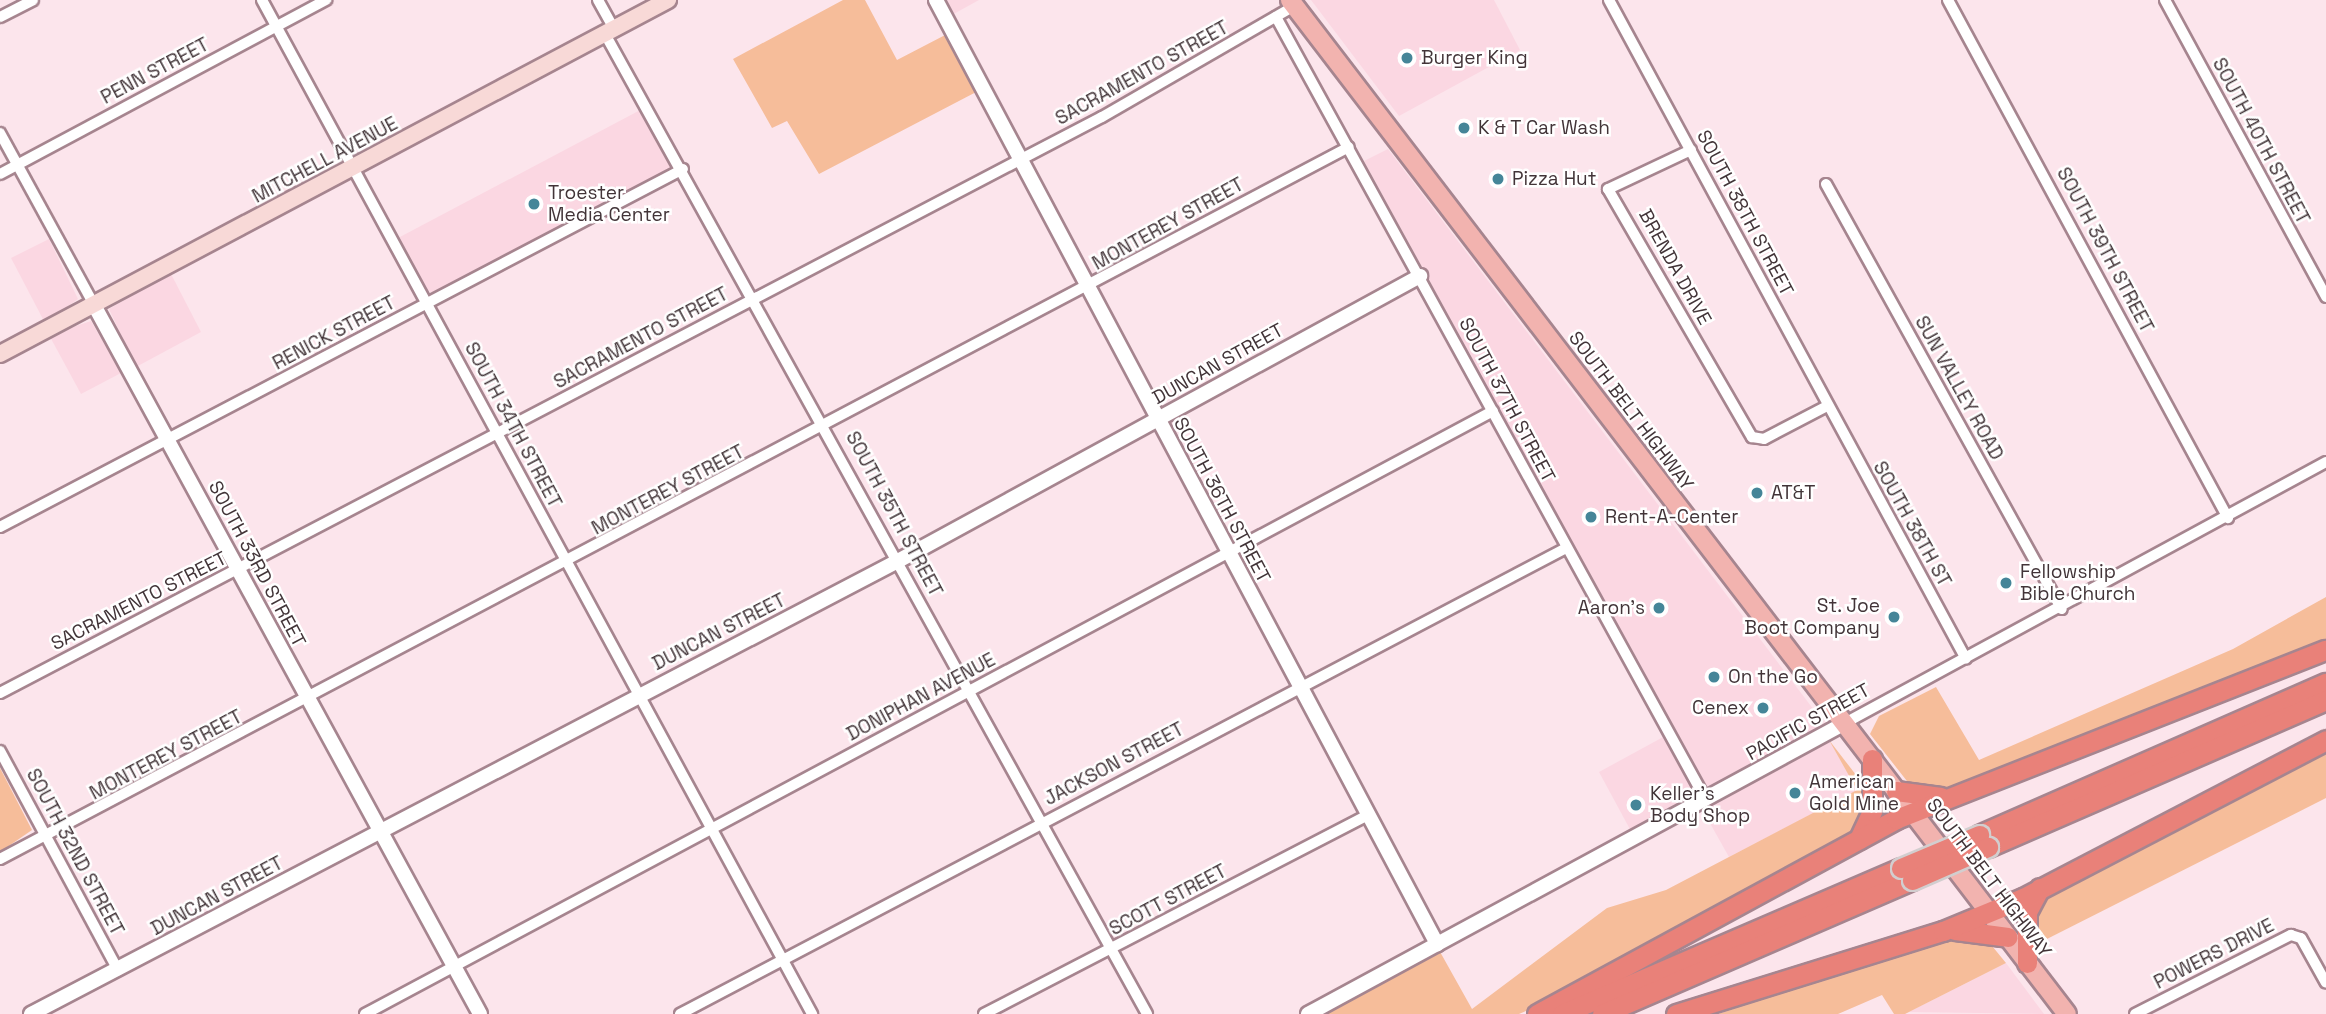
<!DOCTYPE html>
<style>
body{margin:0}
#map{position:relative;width:2326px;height:1014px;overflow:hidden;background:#fce5ec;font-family:"Space Grotesk",sans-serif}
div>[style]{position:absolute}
.built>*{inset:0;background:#fbd7e2}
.green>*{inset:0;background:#f6bd9a}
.roads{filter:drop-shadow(2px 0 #a6858f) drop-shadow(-2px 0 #a6858f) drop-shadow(0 2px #a6858f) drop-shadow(0 -2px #a6858f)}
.minor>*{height:10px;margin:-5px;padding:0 5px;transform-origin:5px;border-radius:5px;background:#fff}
.tertiary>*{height:14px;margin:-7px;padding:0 7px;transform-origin:7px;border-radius:7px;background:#fff}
.secondary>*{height:16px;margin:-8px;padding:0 8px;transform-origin:8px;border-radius:8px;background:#f8d9d7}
.primary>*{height:18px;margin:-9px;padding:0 9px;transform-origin:9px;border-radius:9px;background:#f2b3af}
.motorway>*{height:19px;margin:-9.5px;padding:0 9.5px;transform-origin:9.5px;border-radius:9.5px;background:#e98179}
.bridges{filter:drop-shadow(2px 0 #d2cecf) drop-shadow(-2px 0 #d2cecf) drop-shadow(0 2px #d2cecf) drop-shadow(0 -2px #d2cecf)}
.motorway-bridge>*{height:19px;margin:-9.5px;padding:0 9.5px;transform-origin:9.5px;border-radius:9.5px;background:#e98179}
.dots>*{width:19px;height:19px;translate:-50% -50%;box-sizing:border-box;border:4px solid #fff;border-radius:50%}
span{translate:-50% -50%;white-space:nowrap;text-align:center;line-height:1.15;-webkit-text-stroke:5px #fff;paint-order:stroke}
.poi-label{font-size:19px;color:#423438}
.left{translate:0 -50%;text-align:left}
.right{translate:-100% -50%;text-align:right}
.street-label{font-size:19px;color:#423438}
</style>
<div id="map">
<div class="built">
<div style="clip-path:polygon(941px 0,979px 0,950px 16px)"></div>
<div style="clip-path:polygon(1311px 0,1494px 0,1520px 50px,1399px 116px)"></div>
<div style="clip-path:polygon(646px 107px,673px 166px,669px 169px,434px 294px,425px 289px,398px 238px)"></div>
<div style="clip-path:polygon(1388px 149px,1817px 714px,1821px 728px,1713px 789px,1704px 785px,1364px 161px)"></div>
<div style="clip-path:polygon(49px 239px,78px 299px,45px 323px,11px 258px)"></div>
<div style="clip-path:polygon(170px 272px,201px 332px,136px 367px,109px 309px)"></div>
<div style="clip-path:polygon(91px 321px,121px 373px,81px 394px,49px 335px)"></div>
<div style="clip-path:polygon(1665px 736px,1695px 796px,1632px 833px,1599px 772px)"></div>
<div style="clip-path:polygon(1829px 740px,1858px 790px,1729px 857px,1702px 809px)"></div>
<div style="clip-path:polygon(2006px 963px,2044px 1014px,1909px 1012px)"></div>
</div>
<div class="green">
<div style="clip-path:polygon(843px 0,865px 0,897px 60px,949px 33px,980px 90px,819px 174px,787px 121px,772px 128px,733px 59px)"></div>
<div style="clip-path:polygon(2326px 597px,2326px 642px,1943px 791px,1914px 790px,1870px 734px,1879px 716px,1936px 687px,1979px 760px,2233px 649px)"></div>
<div style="clip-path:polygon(1829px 740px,1863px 784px,1868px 804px,1854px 833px,1533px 1008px,1519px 1014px,1320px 1014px,1439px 950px,1472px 1009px,1607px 908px,1666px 890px,1857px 790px)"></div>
<div style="clip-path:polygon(2326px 754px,2326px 798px,2035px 945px,2034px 911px,2045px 898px)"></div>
<div style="clip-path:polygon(0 768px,32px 830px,0 852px)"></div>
<div style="clip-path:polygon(1947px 936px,1988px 941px,2006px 963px,1905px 1014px,1894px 1014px,1882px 995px,1838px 1014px,1718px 1014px)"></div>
</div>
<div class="roads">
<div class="minor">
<div style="left:262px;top:0;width:1154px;rotate:61.52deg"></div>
<div style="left:598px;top:0;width:33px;rotate:61deg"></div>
<div style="left:1609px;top:0;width:749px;rotate:61.55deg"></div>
<div style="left:1948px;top:0;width:589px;rotate:61.61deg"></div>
<div style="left:2165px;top:0;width:338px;rotate:61.5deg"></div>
<div style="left:0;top:17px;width:37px;rotate:-27deg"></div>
<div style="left:1276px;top:17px;width:893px;rotate:61.23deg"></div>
<div style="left:605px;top:34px;width:1120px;rotate:61.05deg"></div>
<div style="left:0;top:133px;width:196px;rotate:61.3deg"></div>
<div style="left:1691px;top:150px;width:92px;rotate:154.8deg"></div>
<div style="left:1608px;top:189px;width:287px;rotate:59.9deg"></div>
<div style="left:1752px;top:437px;width:12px;rotate:9deg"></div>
<div style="left:1764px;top:439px;width:71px;rotate:-27.6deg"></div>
<div style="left:0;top:174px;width:370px;rotate:-28.1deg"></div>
<div style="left:1826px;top:184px;width:486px;rotate:61deg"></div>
<div style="left:0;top:527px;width:771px;rotate:-27.66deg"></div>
<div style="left:0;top:693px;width:1243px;rotate:-27.6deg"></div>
<div style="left:1102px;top:117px;width:222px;rotate:-30deg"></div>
<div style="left:1845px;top:723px;width:547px;rotate:-28.49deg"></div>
<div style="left:0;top:751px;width:249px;rotate:61.7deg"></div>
<div style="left:0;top:859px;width:1525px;rotate:-27.83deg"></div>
<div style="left:365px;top:1014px;width:1279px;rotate:-28.13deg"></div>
<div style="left:680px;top:1014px;width:1001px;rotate:-27.74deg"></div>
<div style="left:984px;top:1014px;width:433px;rotate:-27.4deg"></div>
<div style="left:2135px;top:1014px;width:175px;rotate:-26.9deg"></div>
<div style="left:2291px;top:935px;width:10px;rotate:17deg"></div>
<div style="left:2301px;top:938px;width:51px;rotate:60.9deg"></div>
</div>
<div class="tertiary">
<div style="left:936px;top:0;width:1069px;rotate:62.04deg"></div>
<div style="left:94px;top:305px;width:807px;rotate:61.43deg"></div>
<div style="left:31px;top:1014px;width:978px;rotate:-27.59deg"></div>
<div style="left:898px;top:561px;width:595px;rotate:-28.63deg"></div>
<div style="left:1308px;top:1014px;width:611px;rotate:-28.45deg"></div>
</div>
<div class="secondary">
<div style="left:0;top:354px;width:756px;rotate:-27.92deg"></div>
</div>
<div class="primary">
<div style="left:1290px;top:0;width:1277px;rotate:52.54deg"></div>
</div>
<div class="motorway">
<div style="left:1896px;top:791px;width:45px;rotate:7.6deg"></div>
<div style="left:1979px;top:835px;width:379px;rotate:-23.7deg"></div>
<div style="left:1859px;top:839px;width:31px;rotate:-65deg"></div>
<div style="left:1872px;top:811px;width:52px;rotate:-90deg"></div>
<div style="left:1988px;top:847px;width:369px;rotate:-23.5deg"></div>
<div style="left:1955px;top:930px;width:53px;rotate:7.5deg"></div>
<div style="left:2027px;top:963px;width:51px;rotate:-90deg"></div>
<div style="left:2027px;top:912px;width:27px;rotate:-62deg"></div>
<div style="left:1537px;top:1014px;width:409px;rotate:-28.5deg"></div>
<div style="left:1896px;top:819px;width:462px;rotate:-21.5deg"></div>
<div style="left:1562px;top:1014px;width:369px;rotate:-23.3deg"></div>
<div style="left:1602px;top:1014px;width:338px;rotate:-23.4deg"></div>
<div style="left:1676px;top:1014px;width:280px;rotate:-17.3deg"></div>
<div style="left:1943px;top:931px;width:87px;rotate:-22.4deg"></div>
<div style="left:2023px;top:898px;width:342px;rotate:-27.5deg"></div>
</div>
</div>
<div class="bridges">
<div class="motorway-bridge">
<div style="left:1901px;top:868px;width:85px;rotate:-22.9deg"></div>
<div style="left:1912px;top:880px;width:83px;rotate:-23.5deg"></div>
</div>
</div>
<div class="dots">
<div style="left:1407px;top:58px;background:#458598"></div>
<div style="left:1464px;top:128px;background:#458598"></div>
<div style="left:1498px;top:179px;background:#458598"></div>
<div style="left:534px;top:204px;background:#458598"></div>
<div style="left:1757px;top:493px;background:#458598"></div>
<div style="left:1591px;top:517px;background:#458598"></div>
<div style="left:2006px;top:583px;background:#458598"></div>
<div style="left:1659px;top:608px;background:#458598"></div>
<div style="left:1894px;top:617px;background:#458598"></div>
<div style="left:1714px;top:677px;background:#458598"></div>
<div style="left:1763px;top:708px;background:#458598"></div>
<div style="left:1795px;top:793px;background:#458598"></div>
<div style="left:1636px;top:805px;background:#458598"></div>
</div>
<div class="poi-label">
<span class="left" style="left:1421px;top:58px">Burger King</span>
<span class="left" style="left:1478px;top:128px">K &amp; T Car Wash</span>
<span class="left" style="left:1512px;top:179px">Pizza Hut</span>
<span class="left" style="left:548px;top:204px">Troester<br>Media Center</span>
<span class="left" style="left:1771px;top:493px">AT&amp;T</span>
<span class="left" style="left:1605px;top:517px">Rent-A-Center</span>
<span class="left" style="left:2020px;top:583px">Fellowship<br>Bible Church</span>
<span class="right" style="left:1880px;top:617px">St. Joe<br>Boot Company</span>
<span class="right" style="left:1645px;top:608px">Aaron's</span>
<span class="left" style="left:1728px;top:677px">On the Go</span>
<span class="right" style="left:1749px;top:708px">Cenex</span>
<span class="left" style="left:1809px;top:793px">American<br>Gold Mine</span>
<span class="left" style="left:1650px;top:805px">Keller's<br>Body Shop</span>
</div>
<div class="street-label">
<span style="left:155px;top:71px;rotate:-28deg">PENN STREET</span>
<span style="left:1142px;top:73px;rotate:-29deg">SACRAMENTO STREET</span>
<span style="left:2261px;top:141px;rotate:62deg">SOUTH 40TH STREET</span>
<span style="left:325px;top:160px;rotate:-28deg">MITCHELL AVENUE</span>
<span style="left:1745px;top:213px;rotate:62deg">SOUTH 38TH STREET</span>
<span style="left:1168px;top:224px;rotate:-29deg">MONTEREY STREET</span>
<span style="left:2105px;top:250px;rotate:62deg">SOUTH 39TH STREET</span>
<span style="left:1675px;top:267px;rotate:61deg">BRENDA DRIVE</span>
<span style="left:334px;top:333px;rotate:-28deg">RENICK STREET</span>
<span style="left:641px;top:338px;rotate:-28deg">SACRAMENTO STREET</span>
<span style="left:1218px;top:364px;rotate:-29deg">DUNCAN STREET</span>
<span style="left:1959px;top:388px;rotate:61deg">SUN VALLEY ROAD</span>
<span style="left:1507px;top:400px;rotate:62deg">SOUTH 37TH STREET</span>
<span style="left:1631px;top:411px;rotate:53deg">SOUTH BELT HIGHWAY</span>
<span style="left:513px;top:425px;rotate:62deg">SOUTH 34TH STREET</span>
<span style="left:668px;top:490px;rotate:-28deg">MONTEREY STREET</span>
<span style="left:1222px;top:500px;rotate:62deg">SOUTH 36TH STREET</span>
<span style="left:894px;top:514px;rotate:62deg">SOUTH 35TH STREET</span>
<span style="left:1912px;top:524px;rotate:61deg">SOUTH 38TH ST</span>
<span style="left:257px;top:564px;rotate:62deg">SOUTH 33RD STREET</span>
<span style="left:139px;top:601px;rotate:-27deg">SACRAMENTO STREET</span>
<span style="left:719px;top:632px;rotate:-27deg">DUNCAN STREET</span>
<span style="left:921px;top:697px;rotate:-28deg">DONIPHAN AVENUE</span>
<span style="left:1808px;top:722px;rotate:-29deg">PACIFIC STREET</span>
<span style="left:166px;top:755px;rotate:-28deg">MONTEREY STREET</span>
<span style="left:1114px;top:764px;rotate:-28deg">JACKSON STREET</span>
<span style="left:75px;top:852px;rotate:62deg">SOUTH 32ND STREET</span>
<span style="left:1989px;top:878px;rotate:53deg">SOUTH BELT HIGHWAY</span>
<span style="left:217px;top:896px;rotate:-28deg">DUNCAN STREET</span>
<span style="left:1168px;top:900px;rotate:-28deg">SCOTT STREET</span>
<span style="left:2214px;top:954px;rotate:-27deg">POWERS DRIVE</span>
</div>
</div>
